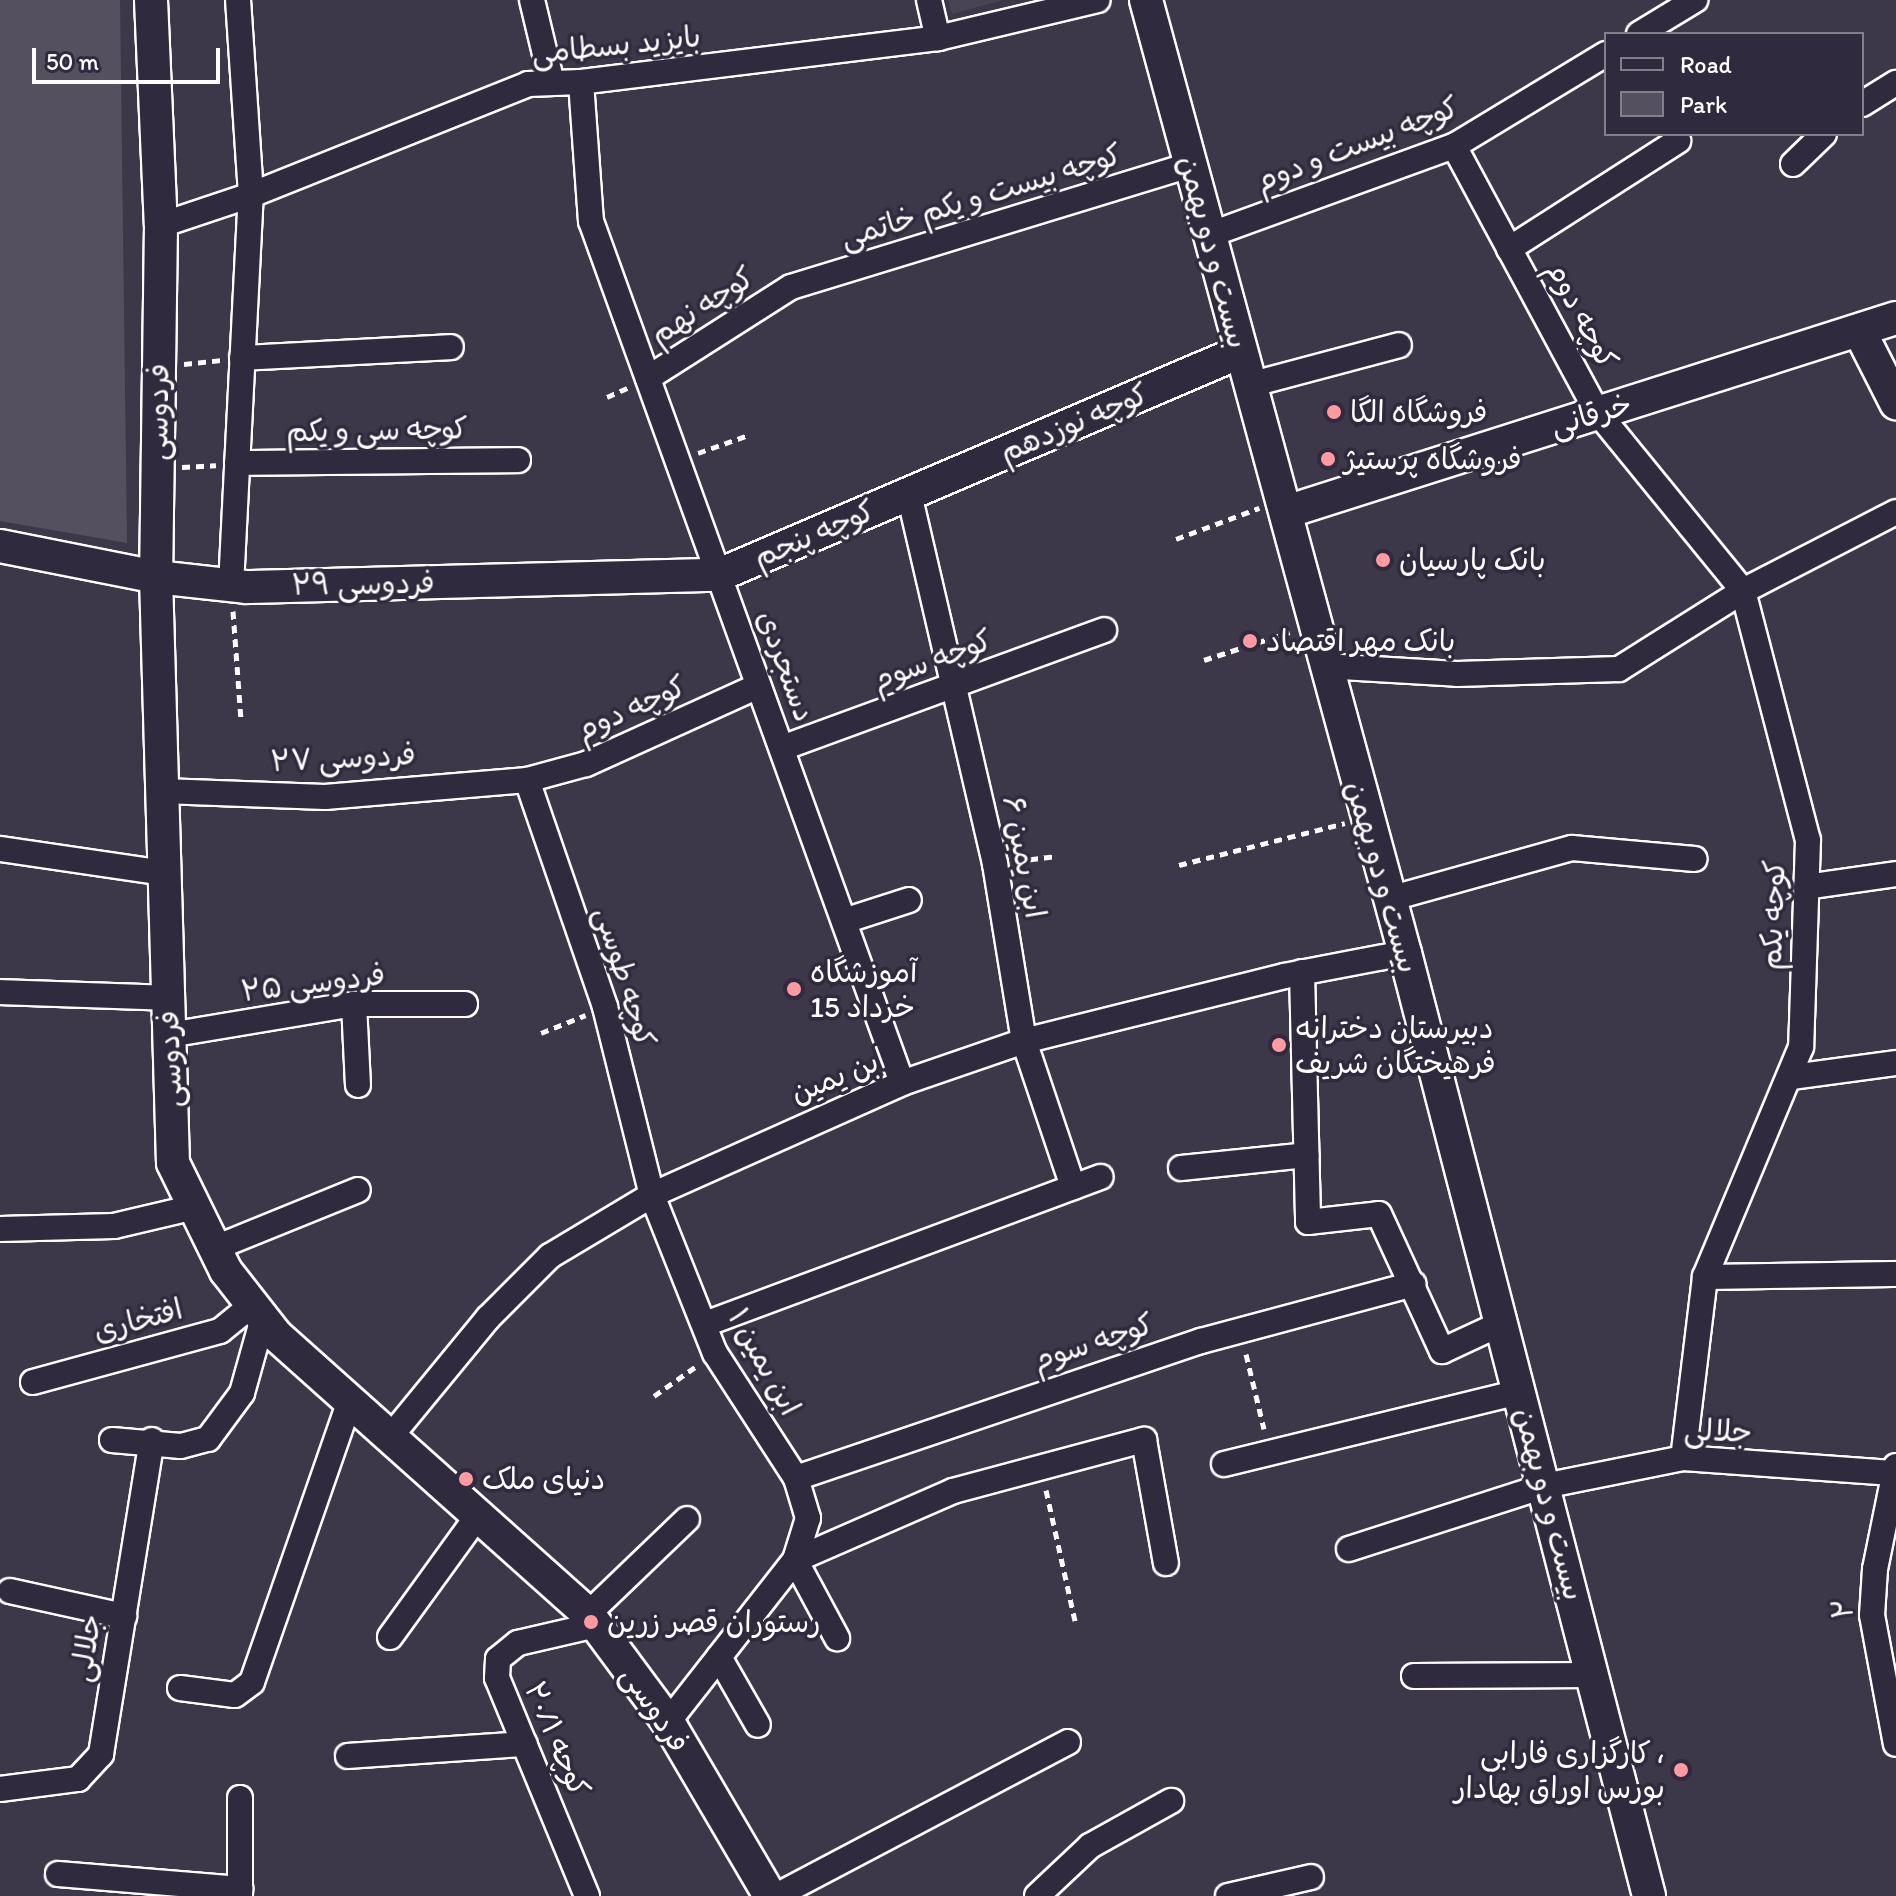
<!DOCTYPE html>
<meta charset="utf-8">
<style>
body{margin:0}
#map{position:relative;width:1896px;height:1896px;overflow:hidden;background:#3c3749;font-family:Itim,"Playpen Sans Arabic",sans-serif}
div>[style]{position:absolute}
.built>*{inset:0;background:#494455}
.green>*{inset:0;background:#555060}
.path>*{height:5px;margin-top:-2.5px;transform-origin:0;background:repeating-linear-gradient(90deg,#fff 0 8px,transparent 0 14px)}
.roads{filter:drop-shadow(2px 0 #fff) drop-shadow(-2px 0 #fff) drop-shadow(0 2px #fff) drop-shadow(0 -2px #fff)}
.street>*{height:24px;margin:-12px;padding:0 12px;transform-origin:12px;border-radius:12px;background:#2f2a3d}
.secondary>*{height:32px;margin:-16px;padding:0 16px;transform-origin:16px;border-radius:16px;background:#2f2a3d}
.dots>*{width:22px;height:22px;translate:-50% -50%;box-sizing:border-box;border:4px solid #2f2a3d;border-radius:50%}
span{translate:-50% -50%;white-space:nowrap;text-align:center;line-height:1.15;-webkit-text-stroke:7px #2f2a3d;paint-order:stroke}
.street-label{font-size:30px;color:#fff}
.poi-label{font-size:30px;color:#fff}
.left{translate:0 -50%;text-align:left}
.right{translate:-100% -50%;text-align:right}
.legend{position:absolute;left:1604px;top:32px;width:260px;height:104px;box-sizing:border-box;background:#2f2a3d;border:2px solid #827f8b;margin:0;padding:10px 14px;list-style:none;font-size:24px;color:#fff}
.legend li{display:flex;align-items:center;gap:16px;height:40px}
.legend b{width:40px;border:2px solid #827f8b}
.scale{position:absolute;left:32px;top:48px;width:188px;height:36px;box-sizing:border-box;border:4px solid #fff;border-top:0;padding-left:10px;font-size:24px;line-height:28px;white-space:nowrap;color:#fff;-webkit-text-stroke:6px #2f2a3d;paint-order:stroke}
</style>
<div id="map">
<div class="built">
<div style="clip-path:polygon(948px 0,1003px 0,952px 14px)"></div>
</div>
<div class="green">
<div style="clip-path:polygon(0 0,120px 0,127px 543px,0 521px)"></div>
</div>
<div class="path">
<div style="left:184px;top:364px;width:37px;rotate:-6deg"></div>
<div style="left:607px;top:397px;width:24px;rotate:-24deg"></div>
<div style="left:698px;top:453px;width:51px;rotate:-19.5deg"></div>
<div style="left:182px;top:467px;width:34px;rotate:-3deg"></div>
<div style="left:1176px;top:539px;width:89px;rotate:-20.5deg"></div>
<div style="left:233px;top:611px;width:108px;rotate:85.8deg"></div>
<div style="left:1204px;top:660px;width:90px;rotate:-18deg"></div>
<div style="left:1016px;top:861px;width:39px;rotate:-7deg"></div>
<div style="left:1179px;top:865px;width:171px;rotate:-14.2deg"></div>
<div style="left:541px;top:1033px;width:48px;rotate:-21.8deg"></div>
<div style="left:1246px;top:1354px;width:77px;rotate:76.5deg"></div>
<div style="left:654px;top:1396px;width:54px;rotate:-35.2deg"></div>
<div style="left:1046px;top:1490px;width:134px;rotate:77.5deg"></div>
</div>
<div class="roads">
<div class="street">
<div style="left:532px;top:0;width:85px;rotate:76.5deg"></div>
<div style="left:929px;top:0;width:39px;rotate:77deg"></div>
<div style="left:1639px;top:34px;width:66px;rotate:-31.3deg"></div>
<div style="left:581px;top:82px;width:139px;rotate:85.9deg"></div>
<div style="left:591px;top:221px;width:916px;rotate:70.16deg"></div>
<div style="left:1862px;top:104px;width:40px;rotate:-32deg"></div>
<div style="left:1454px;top:146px;width:303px;rotate:61.7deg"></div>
<div style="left:1598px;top:413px;width:230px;rotate:50.8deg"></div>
<div style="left:1743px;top:591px;width:257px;rotate:75.4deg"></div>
<div style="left:1808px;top:840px;width:207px;rotate:91.9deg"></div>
<div style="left:1801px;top:1047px;width:249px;rotate:112.7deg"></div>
<div style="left:1705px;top:1277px;width:182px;rotate:96.9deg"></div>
<div style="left:1793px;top:164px;width:43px;rotate:-44.1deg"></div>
<div style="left:161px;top:225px;width:95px;rotate:-18.4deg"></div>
<div style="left:251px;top:195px;width:298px;rotate:-21.8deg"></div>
<div style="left:528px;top:84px;width:53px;rotate:-2.2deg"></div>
<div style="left:581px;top:82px;width:360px;rotate:-7deg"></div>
<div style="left:938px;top:38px;width:164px;rotate:-13.4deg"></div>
<div style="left:1209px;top:235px;width:261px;rotate:-20deg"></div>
<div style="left:1454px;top:146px;width:178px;rotate:-31.2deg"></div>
<div style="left:1509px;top:249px;width:201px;rotate:-32.6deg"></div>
<div style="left:242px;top:358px;width:209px;rotate:-3deg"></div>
<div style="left:648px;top:378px;width:169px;rotate:-32.5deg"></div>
<div style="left:791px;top:287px;width:417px;rotate:-17deg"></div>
<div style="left:1249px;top:385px;width:155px;rotate:-14.9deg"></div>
<div style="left:237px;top:463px;width:281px;rotate:-0.6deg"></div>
<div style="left:909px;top:494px;width:380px;rotate:76.9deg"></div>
<div style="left:995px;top:864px;width:179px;rotate:80.7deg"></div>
<div style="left:1024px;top:1041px;width:154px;rotate:71.4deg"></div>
<div style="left:231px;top:586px;width:392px;rotate:-87.1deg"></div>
<div style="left:251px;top:195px;width:195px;rotate:-93.8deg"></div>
<div style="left:1324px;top:666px;width:133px;rotate:3.4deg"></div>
<div style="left:1457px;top:674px;width:162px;rotate:-1.8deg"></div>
<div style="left:1619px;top:669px;width:146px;rotate:-32.2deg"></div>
<div style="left:1743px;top:591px;width:172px;rotate:-27.3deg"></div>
<div style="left:782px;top:748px;width:343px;rotate:-20.1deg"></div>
<div style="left:527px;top:780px;width:240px;rotate:71deg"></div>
<div style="left:605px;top:1007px;width:194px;rotate:76deg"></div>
<div style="left:652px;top:1195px;width:170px;rotate:68.3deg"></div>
<div style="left:715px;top:1353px;width:149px;rotate:57.1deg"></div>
<div style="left:796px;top:1478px;width:42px;rotate:73.3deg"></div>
<div style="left:808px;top:1518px;width:44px;rotate:107.2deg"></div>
<div style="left:795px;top:1560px;width:206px;rotate:128.1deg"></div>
<div style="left:162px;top:791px;width:163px;rotate:2.1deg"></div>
<div style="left:325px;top:797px;width:203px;rotate:-4.8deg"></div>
<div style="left:527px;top:780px;width:61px;rotate:-15.2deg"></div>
<div style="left:586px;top:764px;width:189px;rotate:-24.4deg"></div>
<div style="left:0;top:849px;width:167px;rotate:8.3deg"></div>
<div style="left:1806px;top:887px;width:91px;rotate:-8.2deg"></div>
<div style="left:1389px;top:899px;width:190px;rotate:-15.6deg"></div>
<div style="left:1572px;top:848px;width:123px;rotate:5.1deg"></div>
<div style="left:844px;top:921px;width:68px;rotate:-17.9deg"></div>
<div style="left:1302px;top:972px;width:250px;rotate:88.6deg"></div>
<div style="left:1308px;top:1222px;width:71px;rotate:-6.4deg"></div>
<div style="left:1379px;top:1214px;width:151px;rotate:65.3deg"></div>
<div style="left:1442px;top:1351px;width:66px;rotate:-25deg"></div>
<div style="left:0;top:992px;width:168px;rotate:2deg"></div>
<div style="left:354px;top:1004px;width:81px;rotate:87.2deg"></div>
<div style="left:169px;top:1035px;width:188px;rotate:-9.5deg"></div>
<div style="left:354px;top:1004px;width:111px"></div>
<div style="left:1792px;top:1077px;width:105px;rotate:-7.7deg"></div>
<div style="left:1181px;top:1168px;width:126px;rotate:-5.9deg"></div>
<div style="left:0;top:1229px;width:114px;rotate:-1.5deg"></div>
<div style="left:114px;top:1226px;width:83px;rotate:-13.2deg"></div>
<div style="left:215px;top:1248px;width:154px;rotate:-22.1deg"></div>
<div style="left:1705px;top:1277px;width:191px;rotate:-0.9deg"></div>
<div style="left:705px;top:1324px;width:422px;rotate:-20.4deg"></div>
<div style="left:33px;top:1382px;width:194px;rotate:-15.3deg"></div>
<div style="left:220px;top:1331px;width:41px;rotate:-39.1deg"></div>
<div style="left:391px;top:1436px;width:153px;rotate:-50.6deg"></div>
<div style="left:488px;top:1318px;width:88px;rotate:-45deg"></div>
<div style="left:550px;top:1256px;width:119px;rotate:-30.9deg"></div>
<div style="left:652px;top:1195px;width:274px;rotate:-24.1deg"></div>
<div style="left:902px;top:1083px;width:129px;rotate:-19deg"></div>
<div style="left:1024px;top:1041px;width:268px;rotate:-14deg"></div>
<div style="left:1284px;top:976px;width:123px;rotate:-10.8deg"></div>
<div style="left:112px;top:1440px;width:69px;rotate:5deg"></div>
<div style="left:181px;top:1446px;width:28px;rotate:-15deg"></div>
<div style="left:208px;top:1439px;width:57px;rotate:-53.5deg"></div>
<div style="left:242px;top:1393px;width:78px;rotate:-74.4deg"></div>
<div style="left:1224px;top:1464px;width:304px;rotate:-13.7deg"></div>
<div style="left:1896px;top:1466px;width:105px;rotate:101.5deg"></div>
<div style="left:1875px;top:1569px;width:46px;rotate:93.7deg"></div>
<div style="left:1872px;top:1615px;width:131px;rotate:79.5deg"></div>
<div style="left:796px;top:1478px;width:428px;rotate:-18.7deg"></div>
<div style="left:1201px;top:1341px;width:220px;rotate:-15deg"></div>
<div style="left:1349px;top:1549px;width:205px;rotate:-17.9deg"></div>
<div style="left:1544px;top:1486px;width:142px;rotate:-11.4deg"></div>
<div style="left:1683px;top:1458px;width:210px;rotate:4.1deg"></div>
<div style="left:795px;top:1560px;width:172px;rotate:-23.6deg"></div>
<div style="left:953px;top:1491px;width:198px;rotate:-15deg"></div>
<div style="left:1144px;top:1440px;width:125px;rotate:79.9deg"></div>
<div style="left:795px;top:1560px;width:89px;rotate:61.7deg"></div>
<div style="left:10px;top:1591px;width:117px;rotate:12.4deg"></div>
<div style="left:588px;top:1614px;width:137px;rotate:-43.8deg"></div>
<div style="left:390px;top:1637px;width:152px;rotate:-54.1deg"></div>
<div style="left:719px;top:1657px;width:78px;rotate:60.2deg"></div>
<div style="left:1414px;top:1676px;width:181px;rotate:-0.3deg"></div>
<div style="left:180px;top:1688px;width:55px;rotate:7.3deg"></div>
<div style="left:235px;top:1695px;width:21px;rotate:-37deg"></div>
<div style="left:252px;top:1682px;width:299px;rotate:-70.8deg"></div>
<div style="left:348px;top:1756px;width:177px;rotate:-3.9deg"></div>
<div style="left:0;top:1789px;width:79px;rotate:-7.3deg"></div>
<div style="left:78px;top:1779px;width:34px;rotate:-47deg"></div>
<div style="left:101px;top:1754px;width:318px;rotate:-80.8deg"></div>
<div style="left:240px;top:1798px;width:98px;rotate:90deg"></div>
<div style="left:58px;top:1874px;width:183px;rotate:4.7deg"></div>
<div style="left:587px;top:1896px;width:236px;rotate:-112.4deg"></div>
<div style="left:497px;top:1678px;width:19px;rotate:-87deg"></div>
<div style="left:498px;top:1659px;width:26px;rotate:-39deg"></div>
<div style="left:518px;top:1643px;width:80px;rotate:-13deg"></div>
<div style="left:776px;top:1896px;width:330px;rotate:-27.8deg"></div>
<div style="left:1037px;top:1896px;width:73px;rotate:-43.3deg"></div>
<div style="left:1090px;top:1846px;width:93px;rotate:-29.1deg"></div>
<div style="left:1228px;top:1896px;width:85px;rotate:-12.9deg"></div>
</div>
<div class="secondary">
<div style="left:151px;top:0;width:225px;rotate:87.5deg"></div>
<div style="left:161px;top:225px;width:352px;rotate:90.8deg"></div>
<div style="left:156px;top:577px;width:586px;rotate:88.34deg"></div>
<div style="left:173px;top:1163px;width:120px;rotate:63.9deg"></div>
<div style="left:226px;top:1271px;width:81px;rotate:52deg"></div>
<div style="left:276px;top:1335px;width:419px;rotate:41.8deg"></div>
<div style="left:588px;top:1614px;width:134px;rotate:53.5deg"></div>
<div style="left:668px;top:1722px;width:202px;rotate:59.6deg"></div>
<div style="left:1146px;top:0;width:988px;rotate:74.8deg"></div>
<div style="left:1405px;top:953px;width:974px;rotate:75.49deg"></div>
<div style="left:1860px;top:332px;width:80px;rotate:63.1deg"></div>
<div style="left:1286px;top:512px;width:640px;rotate:-17.64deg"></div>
<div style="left:0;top:546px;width:159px;rotate:11.2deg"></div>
<div style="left:156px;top:577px;width:92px;rotate:6.3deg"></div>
<div style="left:247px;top:587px;width:472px;rotate:-1.5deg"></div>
<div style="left:719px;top:575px;width:567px;rotate:-23.17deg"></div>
</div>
</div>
<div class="dots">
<div style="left:1334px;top:412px;background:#ff9aa2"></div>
<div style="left:1328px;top:459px;background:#ff9aa2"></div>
<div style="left:1383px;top:560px;background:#ff9aa2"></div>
<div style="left:1250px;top:641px;background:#ff9aa2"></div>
<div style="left:794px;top:989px;background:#ff9aa2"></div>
<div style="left:1279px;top:1045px;background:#ff9aa2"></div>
<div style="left:466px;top:1479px;background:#ff9aa2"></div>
<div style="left:591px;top:1622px;background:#ff9aa2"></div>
<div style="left:1681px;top:1770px;background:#ff9aa2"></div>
</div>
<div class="street-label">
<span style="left:616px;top:45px;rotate:-6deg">بایزید بسطامی</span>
<span style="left:1357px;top:144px;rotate:-21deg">کوچه بیست و دوم</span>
<span style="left:981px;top:196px;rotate:-17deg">کوچه بیست و یکم خاتمی</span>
<span style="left:1213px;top:252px;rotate:75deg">بیست و دو بهمن</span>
<span style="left:702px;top:306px;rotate:-33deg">کوچه نهم</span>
<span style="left:1582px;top:315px;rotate:62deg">کوچه دوم</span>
<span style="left:158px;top:412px;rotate:-89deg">فردوسی</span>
<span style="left:1591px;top:415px;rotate:-17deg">خرقانی</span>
<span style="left:1074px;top:423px;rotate:-23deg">کوچه نوزدهم</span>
<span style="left:377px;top:430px;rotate:-1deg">کوچه سی و یکم</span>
<span style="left:814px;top:534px;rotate:-23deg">کوچه پنجم</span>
<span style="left:363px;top:584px;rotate:-1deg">فردوسی ۲۹</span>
<span style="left:932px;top:660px;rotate:-20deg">کوچه سوم</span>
<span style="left:786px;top:666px;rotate:70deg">دستجردی</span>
<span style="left:631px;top:708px;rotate:-24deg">کوچه دوم</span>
<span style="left:343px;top:758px;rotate:-3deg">فردوسی ۲۷</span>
<span style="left:1024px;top:857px;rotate:79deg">ابن یمین ۶</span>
<span style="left:1382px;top:877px;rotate:74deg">بیست و دو بهمن</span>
<span style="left:1773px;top:915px;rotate:-88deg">کوچه یکم</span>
<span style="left:625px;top:977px;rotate:73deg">کوچه طوسی</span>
<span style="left:313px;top:983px;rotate:-7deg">فردوسی ۲۵</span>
<span style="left:170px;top:1059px;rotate:-92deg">فردوسی</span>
<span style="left:838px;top:1076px;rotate:-22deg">ابن یمین</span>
<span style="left:138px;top:1320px;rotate:-15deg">افتخاری</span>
<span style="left:1093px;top:1342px;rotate:-18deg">کوچه سوم</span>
<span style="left:764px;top:1362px;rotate:61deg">ابن یمین ۱</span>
<span style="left:1718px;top:1431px;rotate:2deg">جلالی</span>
<span style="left:1549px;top:1504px;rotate:75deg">بیست و دو بهمن</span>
<span style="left:1843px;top:1609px;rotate:-91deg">۲</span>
<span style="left:86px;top:1648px;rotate:-81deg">جلالی</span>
<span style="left:655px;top:1709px;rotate:56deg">فردوسی</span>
<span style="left:557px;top:1739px;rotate:67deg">کوچه ۲۰/۱</span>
</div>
<div class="poi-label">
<span class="left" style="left:1350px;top:412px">فروشگاه الگا</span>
<span class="left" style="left:1344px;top:459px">فروشگاه پرستيژ</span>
<span class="left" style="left:1399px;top:560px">بانک پارسیان</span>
<span class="left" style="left:1266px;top:641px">بانک مهر اقتصاد</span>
<span class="left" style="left:810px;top:989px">آموزشگاه<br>15 خرداد</span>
<span class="left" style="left:1295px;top:1045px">دبیرستان دخترانه<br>فرهیختگان شریف</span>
<span class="left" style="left:482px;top:1479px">دنیای ملک</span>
<span class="left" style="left:607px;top:1622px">رستوران قصر زرین</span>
<span class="right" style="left:1665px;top:1770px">کارگزاری فارابی ،<br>بورس اوراق بهادار</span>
</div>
<ul class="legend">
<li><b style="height:10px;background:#2f2a3d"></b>Road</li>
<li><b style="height:22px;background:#555060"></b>Park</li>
</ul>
<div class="scale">50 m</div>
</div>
